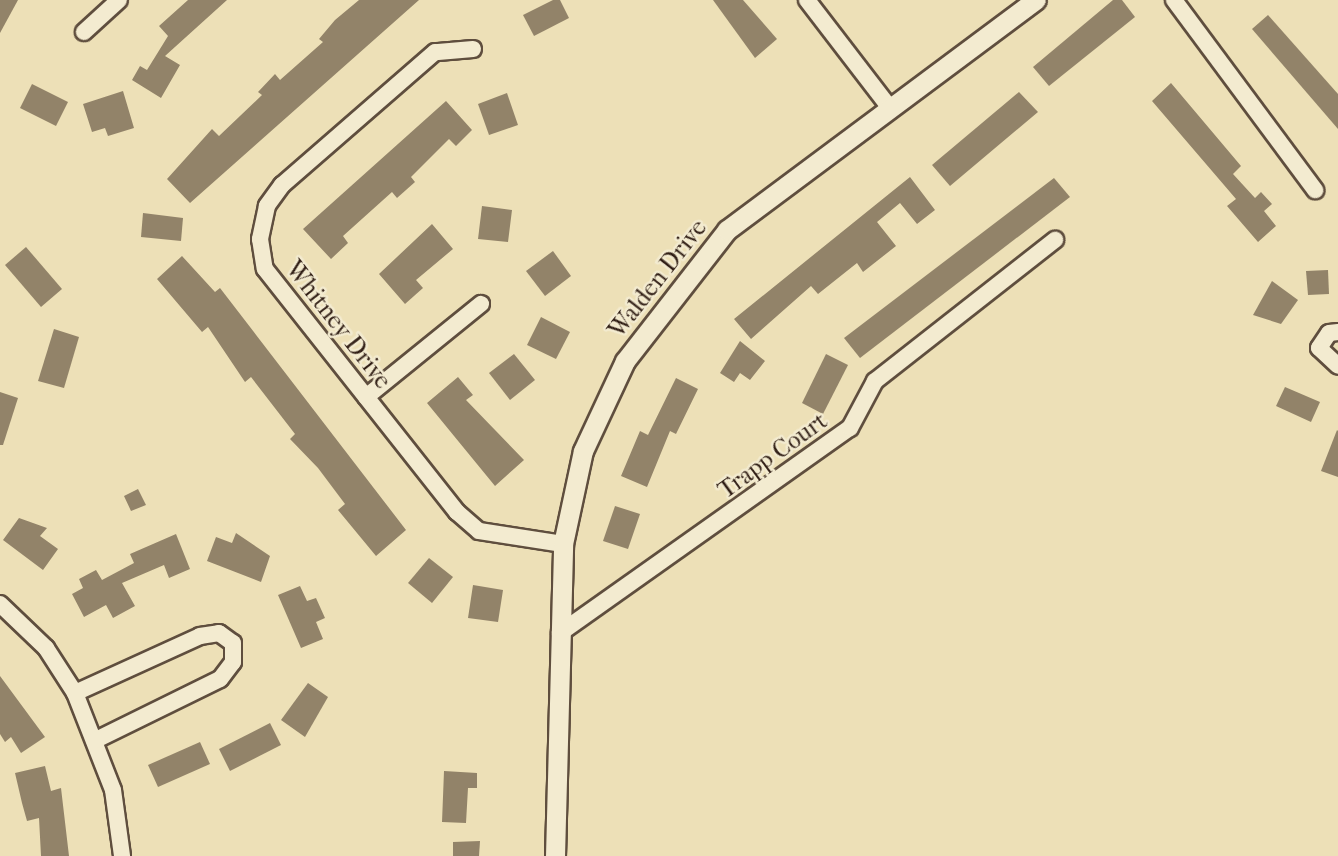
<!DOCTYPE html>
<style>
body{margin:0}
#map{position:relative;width:1338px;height:856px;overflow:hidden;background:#ede0b7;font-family:"IM FELL French Canon",serif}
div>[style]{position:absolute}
.building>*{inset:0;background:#928369}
.roads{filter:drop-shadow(2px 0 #5f4e3e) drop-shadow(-2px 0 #5f4e3e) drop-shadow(0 2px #5f4e3e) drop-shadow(0 -2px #5f4e3e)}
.minor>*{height:16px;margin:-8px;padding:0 8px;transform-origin:8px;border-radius:8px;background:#f3ebd0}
.tertiary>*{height:19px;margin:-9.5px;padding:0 9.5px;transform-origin:9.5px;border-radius:9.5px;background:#f3ebd0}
span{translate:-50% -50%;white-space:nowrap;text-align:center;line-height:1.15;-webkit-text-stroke:5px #f3ebd0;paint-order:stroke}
.street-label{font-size:24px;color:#301e15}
</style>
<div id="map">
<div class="building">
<div style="clip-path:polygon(0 0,18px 0,0 33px)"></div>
<div style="clip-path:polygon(188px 0,227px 0,165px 56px,180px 65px,161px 98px,132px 80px,140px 66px,147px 70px,168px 36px,159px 26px)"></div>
<div style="clip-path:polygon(359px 0,419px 0,190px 203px,167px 179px,212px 129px,219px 136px,262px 95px,258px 92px,275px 74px,280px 80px,323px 42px,319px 39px,335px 20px)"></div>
<div style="clip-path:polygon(553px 0,560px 0,569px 18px,534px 36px,523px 15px)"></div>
<div style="clip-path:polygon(713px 0,743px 0,777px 39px,755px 58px)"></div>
<div style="clip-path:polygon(1113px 0,1122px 0,1135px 17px,1049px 86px,1033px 67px)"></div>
<div style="clip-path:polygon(1268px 15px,1338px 94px,1338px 129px,1252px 29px)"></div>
<div style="clip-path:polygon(1171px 83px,1241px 166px,1233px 174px,1255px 198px,1261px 192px,1272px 204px,1264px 211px,1276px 226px,1258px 242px,1227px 206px,1236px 199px,1152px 101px)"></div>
<div style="clip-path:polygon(32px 84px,68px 102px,56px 126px,20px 108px)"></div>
<div style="clip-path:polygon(123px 91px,134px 128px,108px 136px,105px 128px,92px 132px,83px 104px)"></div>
<div style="clip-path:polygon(1019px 92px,1038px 112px,950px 186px,932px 165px)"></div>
<div style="clip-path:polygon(507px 93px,518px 125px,489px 135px,478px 104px)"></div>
<div style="clip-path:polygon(446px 101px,472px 130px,456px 146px,449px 139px,411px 177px,415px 182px,397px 198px,392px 192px,343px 236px,348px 243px,331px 259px,303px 229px)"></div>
<div style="clip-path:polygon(910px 177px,935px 210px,917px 224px,900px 203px,877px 222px,896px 246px,863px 272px,857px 263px,818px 294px,811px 286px,751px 339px,734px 319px)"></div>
<div style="clip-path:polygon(1054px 178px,1070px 197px,860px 358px,844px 338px)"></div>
<div style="clip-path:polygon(482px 206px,512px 210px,508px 242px,478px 239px)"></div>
<div style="clip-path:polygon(143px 213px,183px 218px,181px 241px,141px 237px)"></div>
<div style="clip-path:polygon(432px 224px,453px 249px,416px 280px,423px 288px,405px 304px,379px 274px)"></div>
<div style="clip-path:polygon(26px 247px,62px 289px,41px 307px,5px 265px)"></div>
<div style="clip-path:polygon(553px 251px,571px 276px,545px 296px,526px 271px)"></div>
<div style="clip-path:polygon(182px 256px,215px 292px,220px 288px,406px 530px,376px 556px,338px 510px,345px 504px,318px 468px,290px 439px,295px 434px,251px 377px,245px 382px,208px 327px,202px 332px,157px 279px)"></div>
<div style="clip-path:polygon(1328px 270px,1329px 294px,1308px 295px,1306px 271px)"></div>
<div style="clip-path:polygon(1272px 281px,1298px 300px,1281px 324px,1253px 315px)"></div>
<div style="clip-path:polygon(541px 317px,570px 332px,556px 359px,527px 345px)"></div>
<div style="clip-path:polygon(54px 329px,79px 337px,64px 388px,38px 381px)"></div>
<div style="clip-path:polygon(740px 341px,765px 361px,750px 380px,740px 373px,734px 382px,720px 373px)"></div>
<div style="clip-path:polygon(514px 354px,535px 380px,510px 400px,489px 373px)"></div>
<div style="clip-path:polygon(826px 354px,848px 365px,823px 414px,802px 403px)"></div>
<div style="clip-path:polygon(458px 377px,473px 395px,466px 400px,524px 460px,495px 486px,427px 403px)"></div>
<div style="clip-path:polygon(676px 378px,698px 389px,676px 434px,670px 431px,647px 487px,621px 476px,640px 431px,648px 435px)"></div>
<div style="clip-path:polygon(1285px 387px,1320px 402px,1311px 422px,1276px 406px)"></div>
<div style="clip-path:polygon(0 392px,18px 398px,3px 445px,0 445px)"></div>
<div style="clip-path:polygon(1337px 430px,1338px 431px,1338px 477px,1321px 471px)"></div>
<div style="clip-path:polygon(138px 489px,146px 505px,131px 511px,124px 496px)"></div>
<div style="clip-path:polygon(615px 506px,640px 514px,628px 549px,603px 541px)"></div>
<div style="clip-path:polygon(19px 518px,47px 528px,40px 536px,58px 549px,43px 570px,3px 540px)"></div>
<div style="clip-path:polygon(236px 533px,270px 556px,261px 582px,207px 561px,216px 537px,232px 543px)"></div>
<div style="clip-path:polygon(176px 534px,190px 569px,169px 578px,164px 565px,122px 583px,135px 606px,113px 618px,106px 605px,84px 617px,72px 594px,83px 588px,79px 579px,96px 570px,102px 580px,134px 563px,130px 554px)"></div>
<div style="clip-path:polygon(429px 558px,453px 577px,432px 603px,408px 583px)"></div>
<div style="clip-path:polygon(473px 585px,503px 590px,498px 622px,468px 618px)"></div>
<div style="clip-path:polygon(300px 586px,307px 601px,316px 598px,325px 618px,316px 622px,323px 639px,301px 648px,278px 595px)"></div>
<div style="clip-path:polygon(0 676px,45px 737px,21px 753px,11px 737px,5px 742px,0 734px)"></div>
<div style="clip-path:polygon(308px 683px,328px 697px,305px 737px,281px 720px)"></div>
<div style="clip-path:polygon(270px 723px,281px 745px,230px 771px,219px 749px)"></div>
<div style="clip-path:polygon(200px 742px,210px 764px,158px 787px,148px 765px)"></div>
<div style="clip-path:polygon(45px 766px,51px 791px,61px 788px,69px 856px,41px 856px,39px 818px,27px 821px,22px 803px,15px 773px)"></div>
<div style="clip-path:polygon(444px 771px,477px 773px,477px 788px,468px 788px,466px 823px,442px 822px)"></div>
<div style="clip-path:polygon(480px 841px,479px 856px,453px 856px,453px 842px)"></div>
</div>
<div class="roads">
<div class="minor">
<div style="left:807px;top:0;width:136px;rotate:52.5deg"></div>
<div style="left:1174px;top:0;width:237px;rotate:53.4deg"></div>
<div style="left:84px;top:32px;width:47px;rotate:-42.4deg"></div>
<div style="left:473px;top:49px;width:38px;rotate:175deg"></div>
<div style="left:435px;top:52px;width:203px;rotate:139deg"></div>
<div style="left:282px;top:185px;width:26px;rotate:126deg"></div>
<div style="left:267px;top:206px;width:34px;rotate:102deg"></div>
<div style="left:260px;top:239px;width:30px;rotate:81deg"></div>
<div style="left:265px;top:269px;width:310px;rotate:51.7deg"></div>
<div style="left:457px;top:512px;width:29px;rotate:41deg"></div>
<div style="left:479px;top:531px;width:85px;rotate:8.8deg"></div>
<div style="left:1338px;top:332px;width:9px;rotate:174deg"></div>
<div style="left:1329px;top:333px;width:18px;rotate:124deg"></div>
<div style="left:1319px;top:348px;width:26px;rotate:43deg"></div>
<div style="left:366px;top:397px;width:148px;rotate:-39deg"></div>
<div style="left:0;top:604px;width:64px;rotate:43.7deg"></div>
<div style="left:46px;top:648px;width:54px;rotate:57.2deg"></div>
<div style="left:75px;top:693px;width:104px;rotate:68.6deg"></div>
<div style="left:113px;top:790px;width:67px;rotate:82.2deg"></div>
<div style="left:560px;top:633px;width:355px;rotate:-35.3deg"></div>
<div style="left:850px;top:428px;width:53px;rotate:-62deg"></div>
<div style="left:875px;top:381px;width:229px;rotate:-38.1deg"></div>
<div style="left:75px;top:693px;width:137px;rotate:-24.5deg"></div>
<div style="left:200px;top:636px;width:19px;rotate:-9deg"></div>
<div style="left:219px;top:633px;width:17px;rotate:36deg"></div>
<div style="left:233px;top:643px;width:19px;rotate:90deg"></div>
<div style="left:233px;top:662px;width:21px;rotate:127deg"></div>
<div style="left:220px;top:679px;width:138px;rotate:153.8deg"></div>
</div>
<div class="tertiary">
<div style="left:555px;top:856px;width:312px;rotate:-88.5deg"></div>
<div style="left:563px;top:544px;width:95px;rotate:-77.9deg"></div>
<div style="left:583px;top:451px;width:99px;rotate:-65deg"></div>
<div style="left:625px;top:361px;width:166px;rotate:-52.1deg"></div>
<div style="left:727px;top:230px;width:385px;rotate:-36.7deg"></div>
</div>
</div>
<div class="street-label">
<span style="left:658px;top:279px;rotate:-52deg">Walden Drive</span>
<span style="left:338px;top:325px;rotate:52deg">Whitney Drive</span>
<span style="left:773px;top:456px;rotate:-36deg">Trapp Court</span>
</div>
</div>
